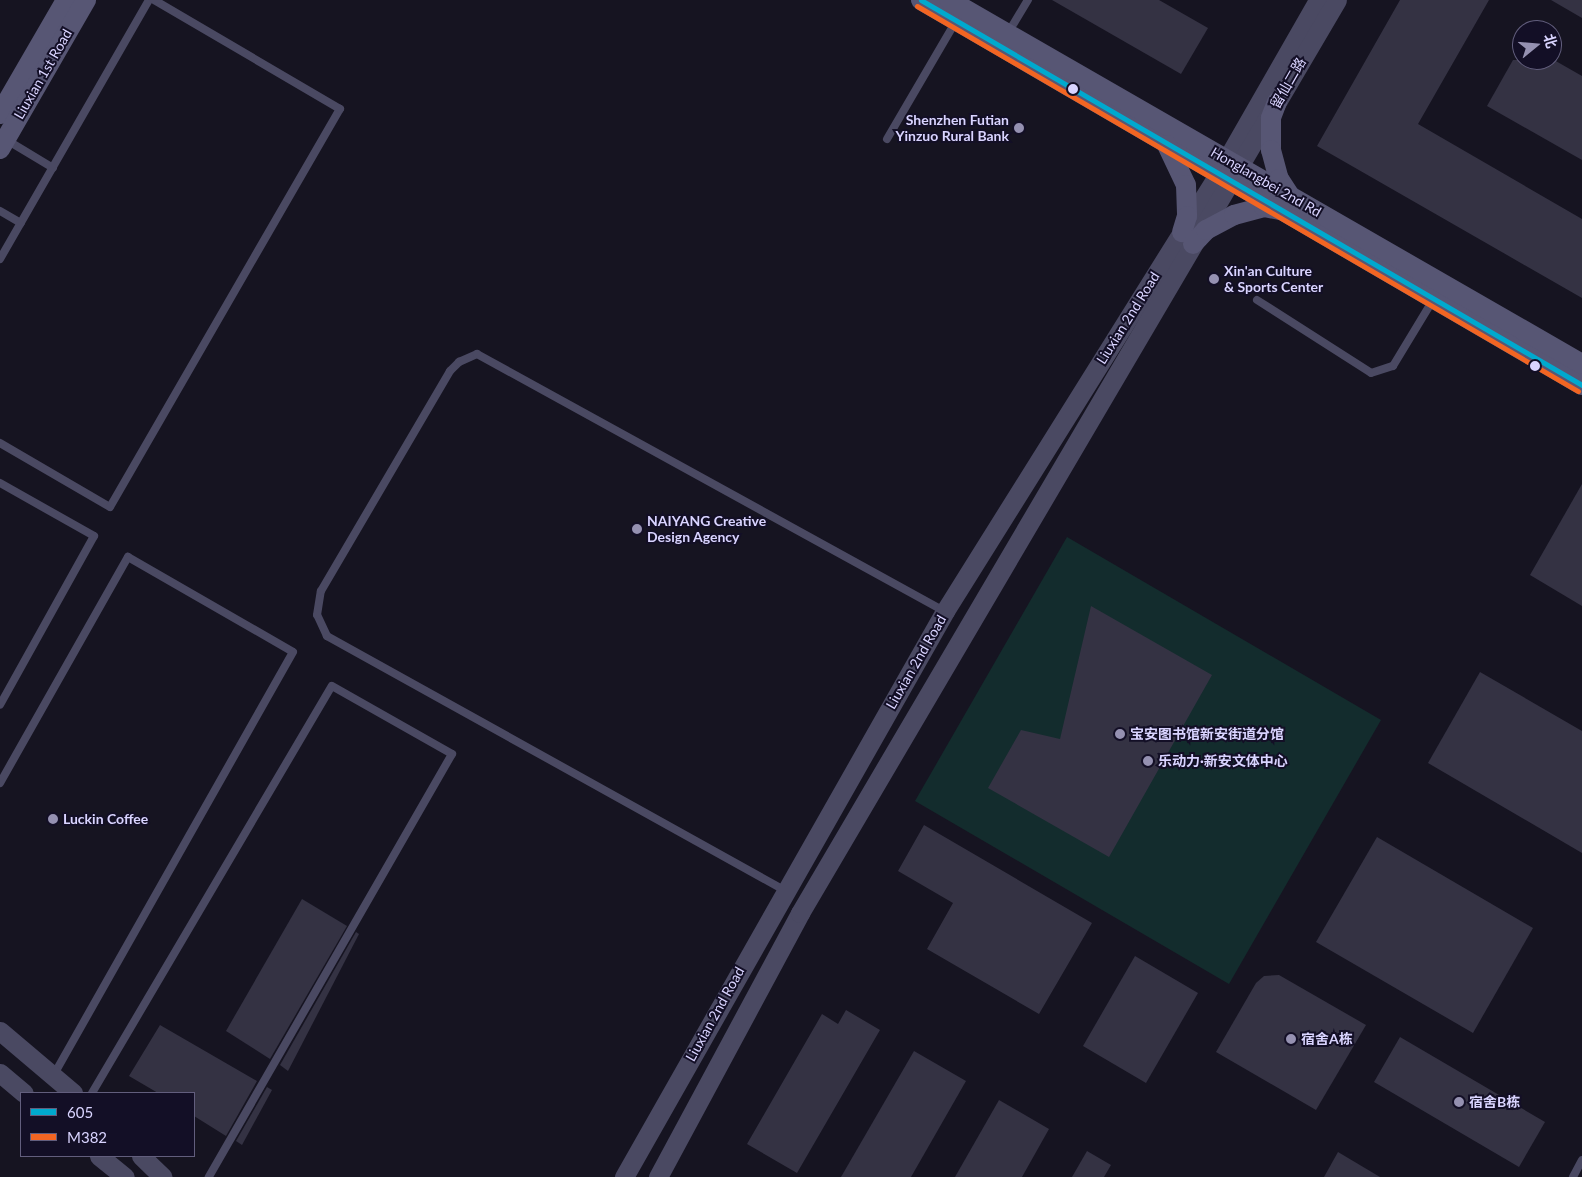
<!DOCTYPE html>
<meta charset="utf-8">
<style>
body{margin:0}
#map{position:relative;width:1582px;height:1177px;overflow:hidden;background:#161421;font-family:Lato,"Noto Sans SC",sans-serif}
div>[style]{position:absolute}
.green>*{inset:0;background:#132c2d}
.building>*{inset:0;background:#343243}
.service>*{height:8px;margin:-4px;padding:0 4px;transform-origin:4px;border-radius:4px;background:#4a4962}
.tertiary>*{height:19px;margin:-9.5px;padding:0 9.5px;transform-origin:9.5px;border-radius:9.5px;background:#4a4962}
.secondary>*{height:20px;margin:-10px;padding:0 10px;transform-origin:10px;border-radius:10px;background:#575674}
.bus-1>*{height:5px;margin:-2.5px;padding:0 2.5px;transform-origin:2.5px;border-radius:2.5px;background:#00a9ce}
.bus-2>*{height:5px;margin:-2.5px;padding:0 2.5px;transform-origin:2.5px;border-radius:2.5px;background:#f26522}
.dots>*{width:14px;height:14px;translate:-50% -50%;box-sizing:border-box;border:2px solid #130f26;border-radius:50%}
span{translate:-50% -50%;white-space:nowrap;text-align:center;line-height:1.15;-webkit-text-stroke:4px #130f26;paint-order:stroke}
.street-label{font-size:14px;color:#d9d4ff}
.poi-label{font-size:14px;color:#d9d4ff;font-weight:700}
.right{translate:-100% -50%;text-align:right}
.left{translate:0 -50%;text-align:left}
.legend{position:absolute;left:20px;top:1092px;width:175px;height:65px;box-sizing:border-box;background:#130f26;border:1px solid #625e7d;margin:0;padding:6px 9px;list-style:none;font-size:15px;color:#d9d4ff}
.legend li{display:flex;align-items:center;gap:10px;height:25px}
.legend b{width:25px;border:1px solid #625e7d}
.north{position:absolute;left:1512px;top:20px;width:50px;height:50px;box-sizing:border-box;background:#130f26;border:1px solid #625e7d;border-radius:50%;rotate:73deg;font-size:14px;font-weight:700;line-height:20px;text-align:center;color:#d9d4ff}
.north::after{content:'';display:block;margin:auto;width:18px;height:22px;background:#9591b1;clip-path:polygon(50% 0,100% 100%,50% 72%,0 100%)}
</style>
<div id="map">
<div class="green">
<div style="clip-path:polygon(1067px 537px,1381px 720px,1229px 984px,915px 801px)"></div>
</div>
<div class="building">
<div style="clip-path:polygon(1052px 0,1159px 0,1208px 28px,1181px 74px)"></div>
<div style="clip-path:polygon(1400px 0,1489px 0,1418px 124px,1582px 219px,1582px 298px,1317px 146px)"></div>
<div style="clip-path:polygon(1551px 0,1582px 0,1582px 18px)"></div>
<div style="clip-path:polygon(1513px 60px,1554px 60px,1582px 76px,1582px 160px,1487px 106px)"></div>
<div style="clip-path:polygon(1582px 484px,1582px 606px,1530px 575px)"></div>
<div style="clip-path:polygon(1091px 606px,1212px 675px,1109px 857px,988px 788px,1021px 730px,1060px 739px)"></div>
<div style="clip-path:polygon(1480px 672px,1582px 731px,1582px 853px,1428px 763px)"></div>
<div style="clip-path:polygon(924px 825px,1092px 923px,1039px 1014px,927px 949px,953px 903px,898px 871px)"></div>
<div style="clip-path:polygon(1377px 837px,1533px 928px,1473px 1033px,1316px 942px)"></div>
<div style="clip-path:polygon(302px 899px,347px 926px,270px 1059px,226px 1031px)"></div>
<div style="clip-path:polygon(356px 932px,359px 934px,288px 1071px,280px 1065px)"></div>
<div style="clip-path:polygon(1135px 956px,1198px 993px,1146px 1083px,1083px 1046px)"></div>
<div style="clip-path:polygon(1279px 975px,1366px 1025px,1316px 1110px,1216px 1052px,1256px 983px,1264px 976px)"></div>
<div style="clip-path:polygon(846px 1010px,880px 1030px,797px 1173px,747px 1144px,822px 1014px,838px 1024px)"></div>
<div style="clip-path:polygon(160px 1025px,257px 1081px,226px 1136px,194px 1116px,194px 1093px,158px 1093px,129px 1076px)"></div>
<div style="clip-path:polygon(1400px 1037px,1545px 1122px,1519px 1167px,1374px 1082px)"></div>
<div style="clip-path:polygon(914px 1051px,966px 1081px,911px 1177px,841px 1177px)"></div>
<div style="clip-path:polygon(267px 1087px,272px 1090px,242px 1145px,236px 1141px)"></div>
<div style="clip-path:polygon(999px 1100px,1049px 1129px,1022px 1177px,955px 1177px)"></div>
<div style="clip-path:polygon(1087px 1151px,1111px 1165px,1104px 1177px,1072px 1177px)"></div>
<div style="clip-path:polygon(1338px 1152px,1380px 1177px,1324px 1177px)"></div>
</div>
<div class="service">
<div style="left:1008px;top:33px;width:39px;rotate:-59deg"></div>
<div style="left:5px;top:139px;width:56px;rotate:31.1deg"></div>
<div style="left:887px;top:139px;width:137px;rotate:-59.7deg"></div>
<div style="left:0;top:211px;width:24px;rotate:30deg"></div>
<div style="left:0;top:259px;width:299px;rotate:-60.1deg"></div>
<div style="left:1257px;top:300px;width:135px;rotate:32.6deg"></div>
<div style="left:1371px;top:373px;width:23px;rotate:-18deg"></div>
<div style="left:1393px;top:366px;width:77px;rotate:-58.8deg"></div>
<div style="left:0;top:443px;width:127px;rotate:30.2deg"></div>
<div style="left:110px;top:507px;width:460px;rotate:-60deg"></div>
<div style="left:340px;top:109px;width:216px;rotate:-149.6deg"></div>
<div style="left:0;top:483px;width:108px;rotate:29.4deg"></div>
<div style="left:94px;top:536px;width:193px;rotate:119.1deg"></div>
<div style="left:0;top:783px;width:260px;rotate:-60.5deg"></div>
<div style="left:128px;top:557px;width:190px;rotate:29.9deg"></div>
<div style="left:293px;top:652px;width:487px;rotate:119.5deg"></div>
<div style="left:784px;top:890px;width:523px;rotate:-150.93deg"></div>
<div style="left:327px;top:636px;width:23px;rotate:-115deg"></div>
<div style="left:317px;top:615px;width:24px;rotate:-81deg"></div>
<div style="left:321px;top:591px;width:255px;rotate:-59.6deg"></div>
<div style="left:450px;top:371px;width:13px;rotate:-45deg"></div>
<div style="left:459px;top:362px;width:20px;rotate:-24deg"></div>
<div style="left:477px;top:354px;width:533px;rotate:28.82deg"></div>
<div style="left:92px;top:1093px;width:472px;rotate:-59.5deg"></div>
<div style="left:332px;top:686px;width:138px;rotate:29.5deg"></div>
<div style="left:452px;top:754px;width:488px;rotate:119.9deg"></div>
<div style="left:1573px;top:1177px;width:19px;rotate:-62deg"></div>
</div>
<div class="tertiary">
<div style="left:0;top:1031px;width:96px;rotate:40.3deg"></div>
<div style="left:0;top:1073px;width:31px;rotate:40deg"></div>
<div style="left:99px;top:1156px;width:33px;rotate:39deg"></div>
<div style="left:141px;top:1156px;width:30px;rotate:44deg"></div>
<div style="left:624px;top:1177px;width:651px;rotate:-60.44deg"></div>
<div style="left:945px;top:611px;width:517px;rotate:-57.97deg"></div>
<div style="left:1219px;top:173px;width:199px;rotate:-60.2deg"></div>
<div style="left:658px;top:1177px;width:300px;rotate:-61.7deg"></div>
<div style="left:800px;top:913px;width:1059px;rotate:-59.54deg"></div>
</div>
<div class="secondary">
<div style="left:921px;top:0;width:765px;rotate:30.22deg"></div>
<div style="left:949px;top:0;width:730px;rotate:29.9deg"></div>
<div style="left:1277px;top:102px;width:17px;rotate:111deg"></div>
<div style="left:1271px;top:118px;width:32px;rotate:90deg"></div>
<div style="left:1271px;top:150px;width:30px;rotate:75deg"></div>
<div style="left:1279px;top:179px;width:20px;rotate:57deg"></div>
<div style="left:0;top:114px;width:132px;rotate:-59.9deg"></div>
<div style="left:1167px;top:145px;width:44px;rotate:64.6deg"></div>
<div style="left:1186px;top:185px;width:31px;rotate:88deg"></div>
<div style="left:1187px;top:216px;width:17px;rotate:107deg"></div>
<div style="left:0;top:149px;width:172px;rotate:-60deg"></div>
<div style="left:1193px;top:244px;width:19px;rotate:-47deg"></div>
<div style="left:1206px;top:230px;width:32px;rotate:-28deg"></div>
<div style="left:1234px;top:215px;width:31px;rotate:-15deg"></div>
<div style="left:1264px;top:207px;width:16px;rotate:11deg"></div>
</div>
<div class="bus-1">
<div style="left:921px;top:0;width:765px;rotate:30.22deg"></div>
</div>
<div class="bus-2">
<div style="left:917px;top:6px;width:765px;rotate:30.22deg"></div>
</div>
<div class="dots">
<div style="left:1073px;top:89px;background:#d9d4ff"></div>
<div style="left:1019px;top:128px;background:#9591b1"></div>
<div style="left:1214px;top:279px;background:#9591b1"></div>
<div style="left:1535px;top:366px;background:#d9d4ff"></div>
<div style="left:637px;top:529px;background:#9591b1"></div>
<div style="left:1120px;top:734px;background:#9591b1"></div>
<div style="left:1148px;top:761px;background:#9591b1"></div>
<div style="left:53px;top:819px;background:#9591b1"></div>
<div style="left:1291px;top:1039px;background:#9591b1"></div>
<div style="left:1459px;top:1102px;background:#9591b1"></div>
</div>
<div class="street-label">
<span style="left:43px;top:74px;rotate:-60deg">Liuxian 1st Road</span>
<span style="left:1288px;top:83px;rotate:-60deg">留仙二路</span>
<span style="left:1266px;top:182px;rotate:30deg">Honglangbei 2nd Rd</span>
<span style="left:1128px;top:318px;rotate:-58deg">Liuxian 2nd Road</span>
<span style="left:916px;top:662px;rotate:-60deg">Liuxian 2nd Road</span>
<span style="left:715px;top:1014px;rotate:-61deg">Liuxian 2nd Road</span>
</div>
<div class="poi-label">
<span class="right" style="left:1009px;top:128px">Shenzhen Futian<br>Yinzuo Rural Bank</span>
<span class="left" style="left:1224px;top:279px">Xin'an Culture<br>&amp; Sports Center</span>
<span class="left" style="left:647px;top:529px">NAIYANG Creative<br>Design Agency</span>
<span class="left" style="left:1130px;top:734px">宝安图书馆新安街道分馆</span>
<span class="left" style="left:1158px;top:761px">乐动力·新安文体中心</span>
<span class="left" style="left:63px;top:819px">Luckin Coffee</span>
<span class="left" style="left:1301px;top:1039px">宿舍A栋</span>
<span class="left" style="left:1469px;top:1102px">宿舍B栋</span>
</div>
<ul class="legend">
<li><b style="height:6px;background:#00a9ce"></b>605</li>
<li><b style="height:6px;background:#f26522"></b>M382</li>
</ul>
<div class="north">北</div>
</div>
